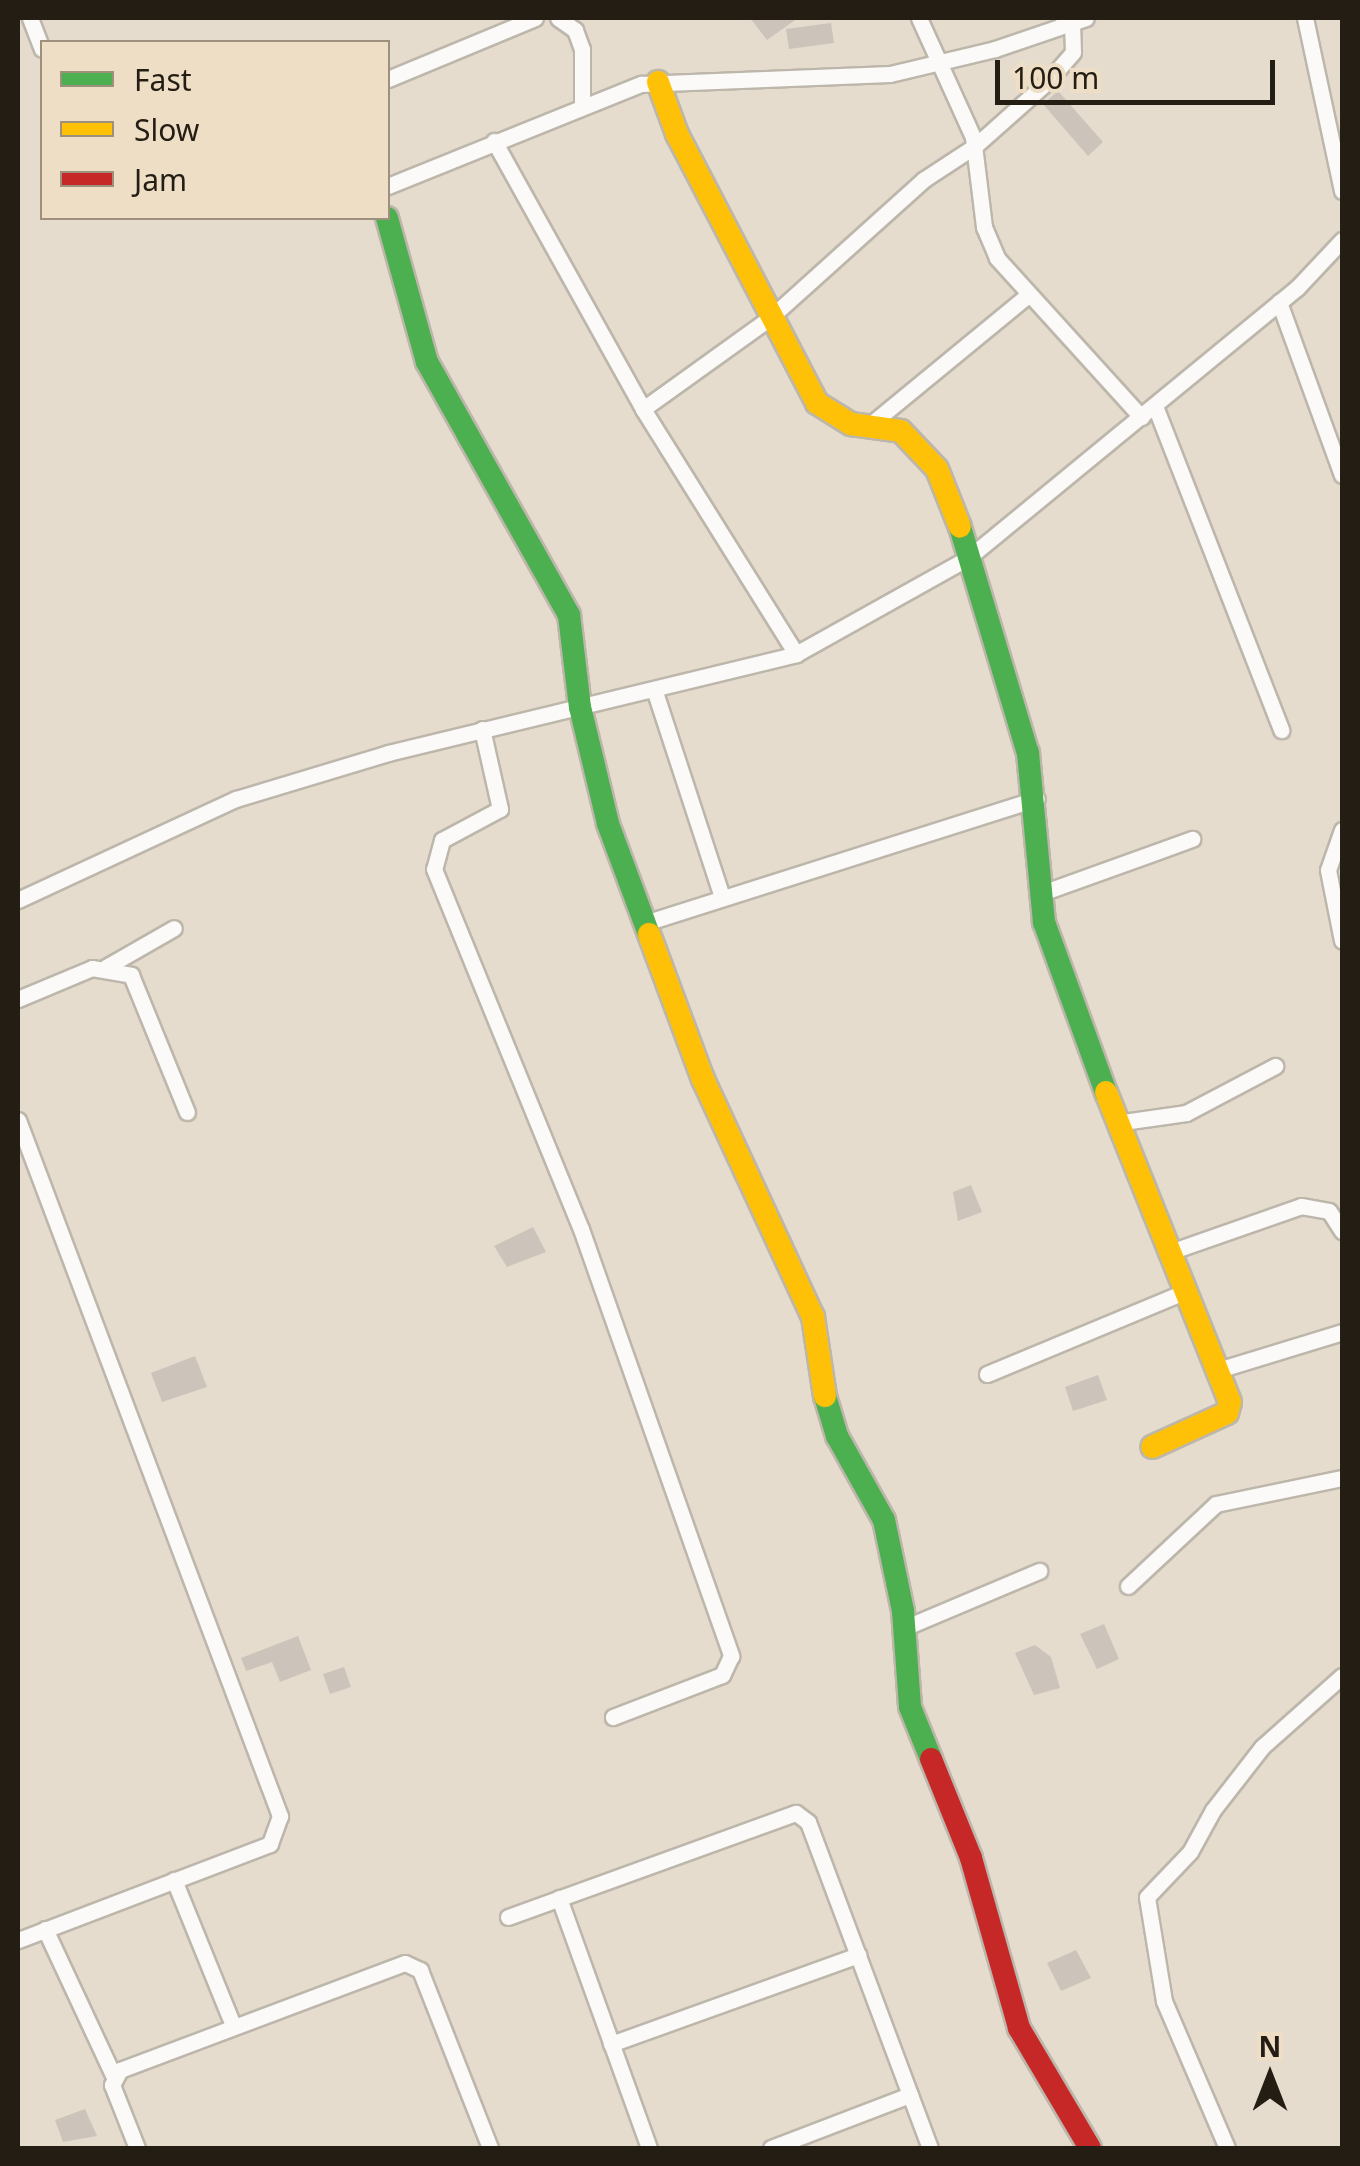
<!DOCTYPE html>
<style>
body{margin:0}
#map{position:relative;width:1360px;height:2166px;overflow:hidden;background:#e5dcce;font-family:"Noto Sans",sans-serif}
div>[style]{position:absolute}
.building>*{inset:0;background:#ccc3ba}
.roads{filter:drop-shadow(2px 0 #bdb6ab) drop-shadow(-2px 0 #bdb6ab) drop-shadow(0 2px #bdb6ab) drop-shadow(0 -2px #bdb6ab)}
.street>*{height:15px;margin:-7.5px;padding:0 7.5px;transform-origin:7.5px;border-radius:7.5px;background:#fbfaf8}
.fast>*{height:22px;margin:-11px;padding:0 11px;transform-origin:11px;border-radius:11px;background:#4caf50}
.slow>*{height:22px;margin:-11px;padding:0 11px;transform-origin:11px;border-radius:11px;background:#ffc107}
.jam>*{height:22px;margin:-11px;padding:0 11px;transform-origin:11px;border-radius:11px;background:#c62828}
span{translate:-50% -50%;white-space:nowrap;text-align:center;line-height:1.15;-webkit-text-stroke:8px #eedec5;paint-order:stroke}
.frame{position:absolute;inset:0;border:20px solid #231d14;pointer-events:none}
.legend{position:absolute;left:40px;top:40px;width:350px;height:180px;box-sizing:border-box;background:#eedec5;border:2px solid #9d917e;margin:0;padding:12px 18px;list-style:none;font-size:30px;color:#231d14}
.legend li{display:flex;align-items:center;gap:20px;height:50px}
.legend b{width:50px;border:2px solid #9d917e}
.north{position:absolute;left:1220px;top:2026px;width:100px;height:100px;-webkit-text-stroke:8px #eedec5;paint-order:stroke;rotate:0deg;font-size:28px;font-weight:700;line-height:40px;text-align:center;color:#231d14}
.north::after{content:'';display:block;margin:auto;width:35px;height:45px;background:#231d14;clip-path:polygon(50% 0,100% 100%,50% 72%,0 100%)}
.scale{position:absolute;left:995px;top:60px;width:280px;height:45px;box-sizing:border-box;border:5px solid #231d14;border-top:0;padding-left:12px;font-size:30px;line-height:35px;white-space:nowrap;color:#231d14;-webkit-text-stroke:8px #eedec5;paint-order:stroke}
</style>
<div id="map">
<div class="building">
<div style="clip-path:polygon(750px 18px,798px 18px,767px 40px)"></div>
<div style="clip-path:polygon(831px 23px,834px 43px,789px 49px,786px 29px)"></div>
<div style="clip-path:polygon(1058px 91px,1103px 142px,1088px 156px,1043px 104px)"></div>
<div style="clip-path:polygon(971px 1185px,982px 1212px,958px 1221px,953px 1192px)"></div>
<div style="clip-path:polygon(533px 1227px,546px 1252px,507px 1267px,494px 1246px)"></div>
<div style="clip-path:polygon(195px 1356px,207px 1387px,162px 1402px,151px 1373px)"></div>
<div style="clip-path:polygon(1098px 1375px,1107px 1400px,1073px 1411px,1065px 1387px)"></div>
<div style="clip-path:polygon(1104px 1624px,1119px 1659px,1097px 1669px,1080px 1634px)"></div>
<div style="clip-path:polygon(298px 1636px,311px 1670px,280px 1682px,272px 1662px,246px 1671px,241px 1658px)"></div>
<div style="clip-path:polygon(1035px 1645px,1051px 1657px,1060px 1688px,1034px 1695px,1015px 1653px)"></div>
<div style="clip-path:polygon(344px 1667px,351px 1687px,330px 1694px,323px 1674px)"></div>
<div style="clip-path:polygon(1076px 1950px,1091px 1978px,1061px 1991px,1047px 1963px)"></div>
<div style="clip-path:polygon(85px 2109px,97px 2136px,63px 2142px,55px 2120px)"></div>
</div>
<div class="roads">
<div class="street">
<div style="left:30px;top:18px;width:33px;rotate:69deg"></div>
<div style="left:558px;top:18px;width:21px;rotate:35deg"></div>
<div style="left:575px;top:30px;width:20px;rotate:70deg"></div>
<div style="left:582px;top:49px;width:55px;rotate:90deg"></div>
<div style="left:919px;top:18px;width:131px;rotate:65.6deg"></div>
<div style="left:973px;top:137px;width:91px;rotate:83deg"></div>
<div style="left:984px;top:227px;width:34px;rotate:67deg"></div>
<div style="left:997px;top:258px;width:215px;rotate:47.8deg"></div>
<div style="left:1305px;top:18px;width:177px;rotate:77.9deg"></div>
<div style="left:388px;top:79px;width:159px;rotate:-22.5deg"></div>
<div style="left:494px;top:141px;width:307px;rotate:60.9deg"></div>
<div style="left:643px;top:409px;width:289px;rotate:58deg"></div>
<div style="left:388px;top:186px;width:273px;rotate:-22deg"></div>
<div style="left:641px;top:84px;width:249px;rotate:-2.3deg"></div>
<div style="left:890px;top:74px;width:108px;rotate:-13.4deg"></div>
<div style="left:995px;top:49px;width:96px;rotate:-18.8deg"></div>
<div style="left:1279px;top:302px;width:184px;rotate:70deg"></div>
<div style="left:1155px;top:406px;width:348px;rotate:68.7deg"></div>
<div style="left:643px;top:409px;width:158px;rotate:-35.7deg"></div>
<div style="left:771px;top:317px;width:205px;rotate:-42deg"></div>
<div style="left:923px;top:180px;width:62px;rotate:-33.2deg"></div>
<div style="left:975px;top:146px;width:98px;rotate:-41.7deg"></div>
<div style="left:1048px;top:81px;width:38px;rotate:-49deg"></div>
<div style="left:1073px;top:52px;width:30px;rotate:-92deg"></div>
<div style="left:1072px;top:22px;width:10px;rotate:-156deg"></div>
<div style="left:871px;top:424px;width:203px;rotate:-39.4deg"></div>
<div style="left:655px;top:692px;width:216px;rotate:71.9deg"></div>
<div style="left:482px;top:729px;width:82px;rotate:77.3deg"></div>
<div style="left:500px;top:809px;width:66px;rotate:151.9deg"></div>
<div style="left:442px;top:840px;width:30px;rotate:105deg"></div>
<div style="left:434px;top:869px;width:389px;rotate:67.8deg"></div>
<div style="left:581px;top:1229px;width:453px;rotate:70.6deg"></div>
<div style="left:731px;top:1656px;width:21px;rotate:115deg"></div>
<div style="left:722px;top:1675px;width:117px;rotate:158.9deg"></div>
<div style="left:1342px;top:830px;width:42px;rotate:109.3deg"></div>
<div style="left:1328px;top:870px;width:72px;rotate:78.8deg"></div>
<div style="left:1039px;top:894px;width:163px;rotate:-19.8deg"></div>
<div style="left:18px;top:900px;width:240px;rotate:-24.9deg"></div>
<div style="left:236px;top:799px;width:159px;rotate:-16.8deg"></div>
<div style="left:388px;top:753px;width:420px;rotate:-13.6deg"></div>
<div style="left:796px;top:654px;width:197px;rotate:-29.2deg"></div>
<div style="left:968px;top:558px;width:426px;rotate:-39.4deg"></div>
<div style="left:1297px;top:288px;width:66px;rotate:-46.8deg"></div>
<div style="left:645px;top:923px;width:411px;rotate:-17.6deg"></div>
<div style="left:106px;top:967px;width:78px;rotate:-29.8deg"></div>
<div style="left:18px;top:999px;width:80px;rotate:-22.7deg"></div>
<div style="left:92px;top:968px;width:40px;rotate:10deg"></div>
<div style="left:131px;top:975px;width:148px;rotate:67.8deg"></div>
<div style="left:18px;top:1120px;width:744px;rotate:69.37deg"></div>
<div style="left:280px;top:1816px;width:30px;rotate:110deg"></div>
<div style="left:270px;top:1844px;width:270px;rotate:159.1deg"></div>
<div style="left:1116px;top:1123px;width:71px;rotate:-8.1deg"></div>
<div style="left:1186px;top:1113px;width:101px;rotate:-27.8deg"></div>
<div style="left:1167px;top:1253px;width:142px;rotate:-19.3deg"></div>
<div style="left:1301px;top:1206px;width:28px;rotate:10deg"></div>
<div style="left:1329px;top:1211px;width:24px;rotate:57deg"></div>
<div style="left:1218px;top:1370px;width:130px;rotate:-17deg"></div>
<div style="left:987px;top:1374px;width:211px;rotate:-22.6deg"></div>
<div style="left:1128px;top:1586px;width:120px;rotate:-43deg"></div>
<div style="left:1216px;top:1504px;width:129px;rotate:-11.7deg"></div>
<div style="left:904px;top:1628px;width:147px;rotate:-22.9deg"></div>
<div style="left:174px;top:1880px;width:157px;rotate:67.9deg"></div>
<div style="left:559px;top:1898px;width:266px;rotate:70.2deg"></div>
<div style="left:508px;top:1917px;width:306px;rotate:-19.9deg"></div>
<div style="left:796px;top:1813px;width:15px;rotate:37deg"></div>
<div style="left:808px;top:1822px;width:348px;rotate:69.5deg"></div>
<div style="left:45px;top:1929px;width:163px;rotate:65deg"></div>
<div style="left:611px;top:2044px;width:263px;rotate:-19.8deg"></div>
<div style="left:137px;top:2148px;width:68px;rotate:-111.6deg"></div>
<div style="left:112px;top:2085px;width:17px;rotate:-62deg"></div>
<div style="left:120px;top:2070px;width:304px;rotate:-20.6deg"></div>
<div style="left:405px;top:1963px;width:17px;rotate:25deg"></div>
<div style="left:420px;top:1970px;width:191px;rotate:68.5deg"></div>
<div style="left:771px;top:2148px;width:149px;rotate:-20.9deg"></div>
<div style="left:1227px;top:2148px;width:160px;rotate:-113.2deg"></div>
<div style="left:1164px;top:2001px;width:105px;rotate:-99.3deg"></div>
<div style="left:1147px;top:1897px;width:62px;rotate:-46.3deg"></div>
<div style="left:1190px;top:1852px;width:48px;rotate:-61.3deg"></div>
<div style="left:1213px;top:1810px;width:80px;rotate:-52.1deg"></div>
<div style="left:1262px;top:1747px;width:107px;rotate:-41.6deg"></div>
</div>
<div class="fast">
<div style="left:387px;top:218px;width:149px;rotate:74.5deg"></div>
<div style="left:427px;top:362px;width:290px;rotate:60.7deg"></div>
<div style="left:569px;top:615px;width:93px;rotate:83.2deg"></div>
<div style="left:580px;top:707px;width:120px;rotate:76.5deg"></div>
<div style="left:608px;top:824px;width:117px;rotate:69.6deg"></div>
<div style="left:960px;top:527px;width:236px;rotate:73.3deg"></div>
<div style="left:1028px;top:753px;width:170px;rotate:84.6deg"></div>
<div style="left:1044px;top:922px;width:181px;rotate:70deg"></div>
<div style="left:825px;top:1396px;width:42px;rotate:73.3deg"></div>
<div style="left:837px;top:1436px;width:96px;rotate:60.8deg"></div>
<div style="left:884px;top:1520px;width:93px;rotate:78.2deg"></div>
<div style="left:903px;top:1611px;width:96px;rotate:85.8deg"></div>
<div style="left:910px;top:1707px;width:56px;rotate:68deg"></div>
</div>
<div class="slow">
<div style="left:658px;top:82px;width:55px;rotate:69.9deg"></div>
<div style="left:677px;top:134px;width:303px;rotate:62.5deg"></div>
<div style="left:817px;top:403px;width:40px;rotate:32deg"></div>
<div style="left:851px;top:424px;width:50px;rotate:8deg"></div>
<div style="left:901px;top:431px;width:52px;rotate:46.5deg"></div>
<div style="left:937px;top:469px;width:62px;rotate:68.4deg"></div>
<div style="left:649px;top:934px;width:155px;rotate:69.6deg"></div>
<div style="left:703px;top:1079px;width:262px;rotate:65.2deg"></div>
<div style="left:813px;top:1317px;width:80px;rotate:81.4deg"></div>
<div style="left:1106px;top:1092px;width:334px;rotate:68.2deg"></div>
<div style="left:1230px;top:1402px;width:11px;rotate:105deg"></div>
<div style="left:1227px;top:1413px;width:82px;rotate:155.6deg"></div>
</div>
<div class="jam">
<div style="left:931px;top:1759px;width:107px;rotate:68deg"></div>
<div style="left:971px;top:1858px;width:177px;rotate:74.2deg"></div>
<div style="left:1019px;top:2028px;width:139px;rotate:59.4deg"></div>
</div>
</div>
<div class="frame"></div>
<ul class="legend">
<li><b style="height:12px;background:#4caf50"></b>Fast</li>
<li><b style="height:12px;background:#ffc107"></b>Slow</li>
<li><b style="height:12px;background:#c62828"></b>Jam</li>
</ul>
<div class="north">N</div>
<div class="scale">100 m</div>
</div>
